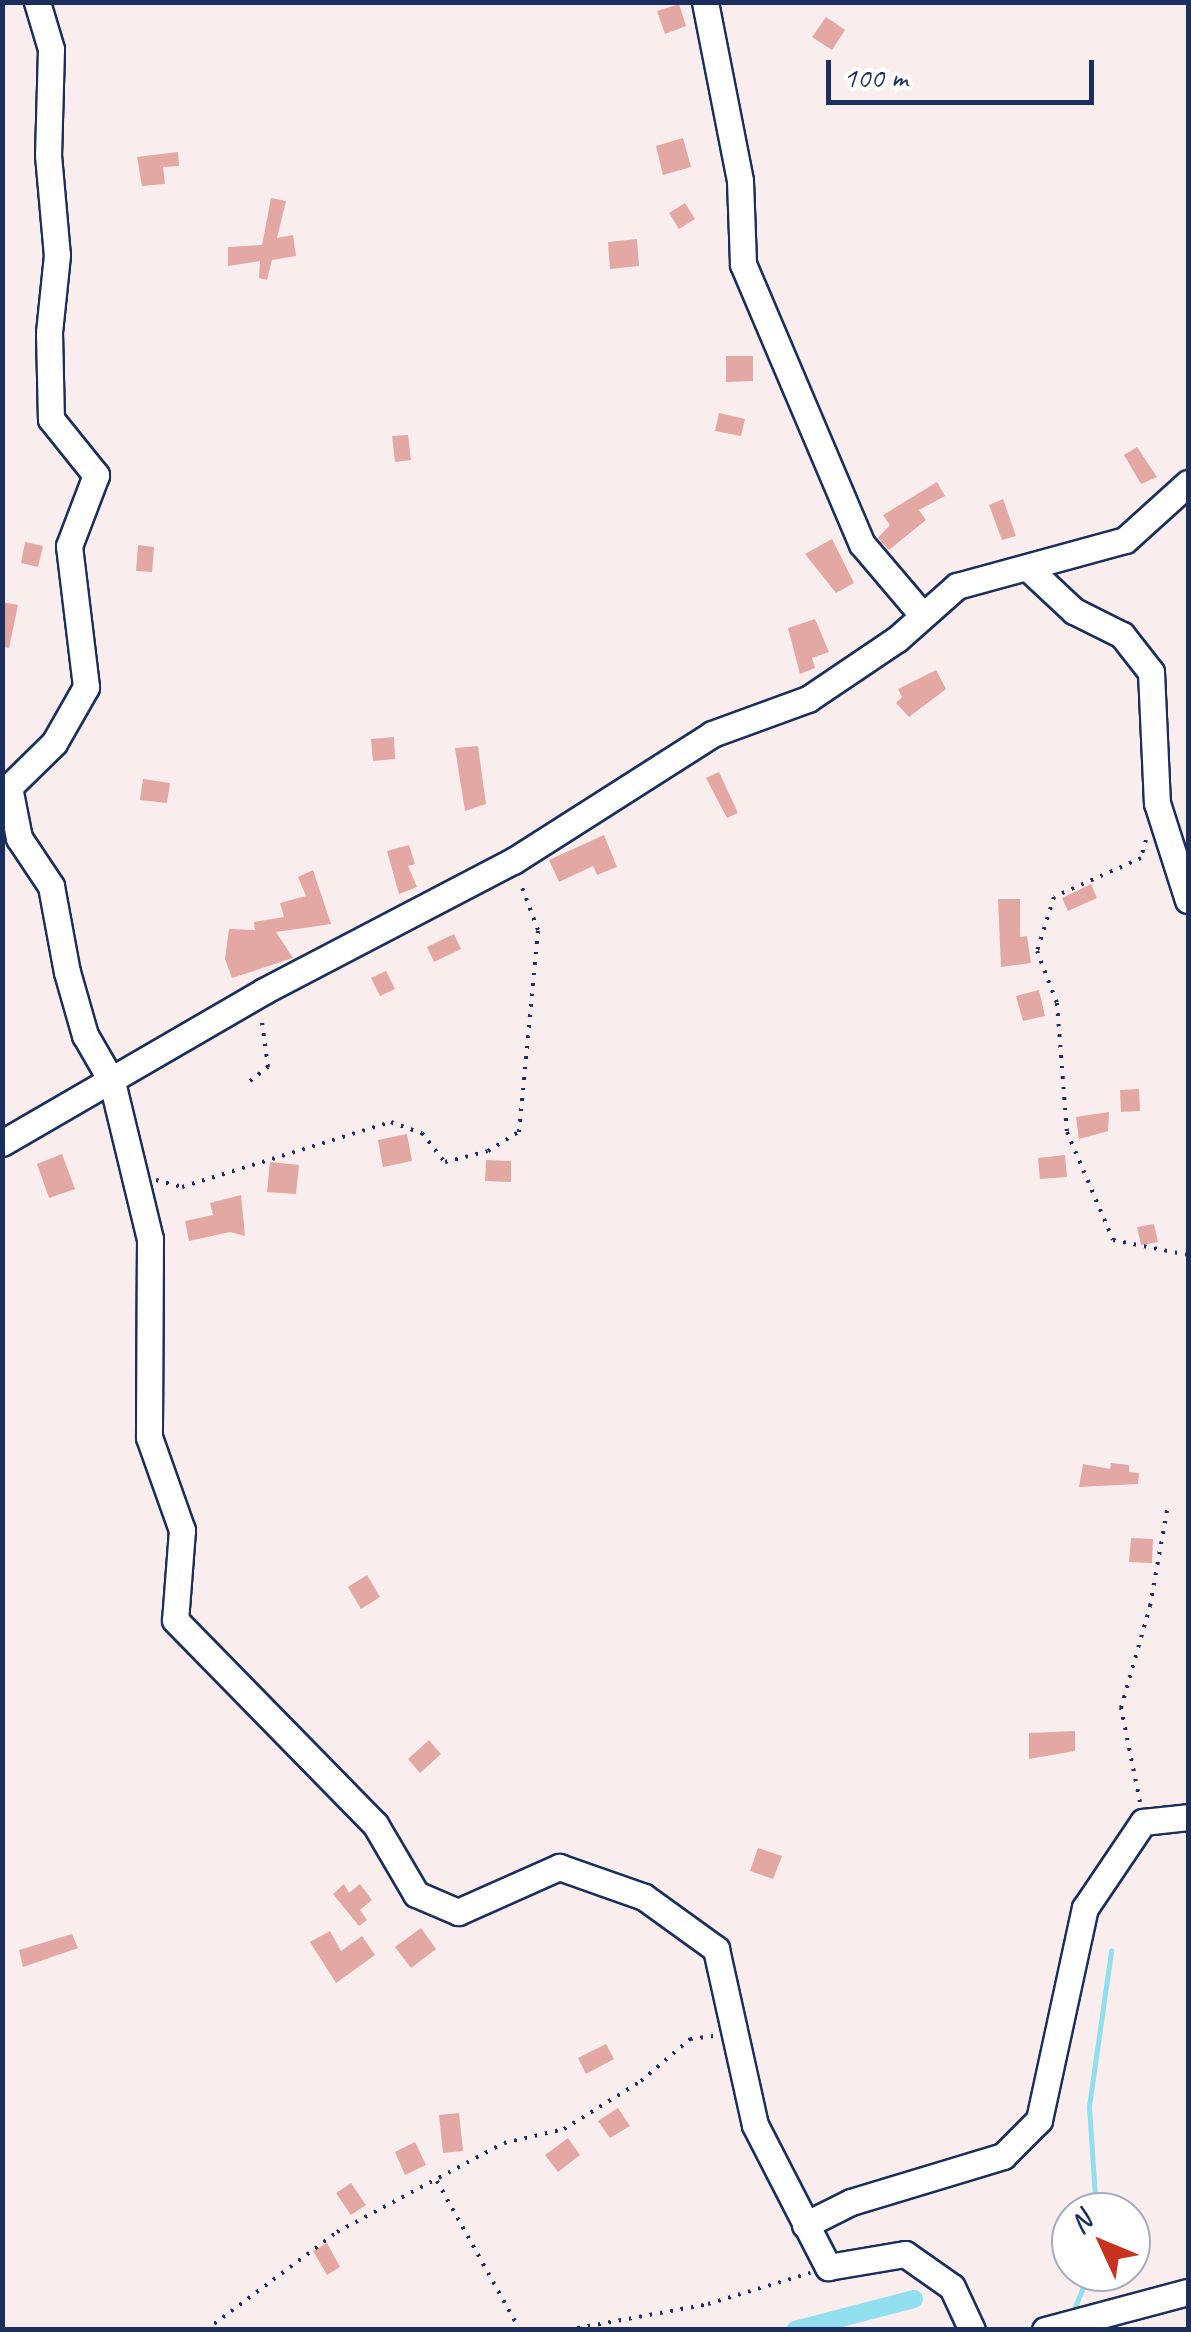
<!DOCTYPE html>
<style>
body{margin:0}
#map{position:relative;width:1191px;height:2332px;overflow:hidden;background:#f9eeed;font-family:Caveat,sans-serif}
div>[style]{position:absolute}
.stream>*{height:5px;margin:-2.5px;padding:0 2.5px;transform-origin:2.5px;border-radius:2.5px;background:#91dfef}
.canal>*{height:18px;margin:-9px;padding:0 9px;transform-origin:9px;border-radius:9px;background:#91dfef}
.building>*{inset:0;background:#e3a8a3}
.path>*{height:4px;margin-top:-2px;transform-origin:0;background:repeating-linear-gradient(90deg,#1b2f5e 0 2.5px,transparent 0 10.5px)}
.roads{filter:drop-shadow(2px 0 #1b2f5e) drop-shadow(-2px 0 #1b2f5e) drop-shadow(0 2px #1b2f5e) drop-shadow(0 -2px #1b2f5e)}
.minor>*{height:25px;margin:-12.5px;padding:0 12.5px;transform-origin:12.5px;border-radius:12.5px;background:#fff}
span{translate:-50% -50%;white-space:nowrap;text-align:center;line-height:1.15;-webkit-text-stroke:8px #fff;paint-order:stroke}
.frame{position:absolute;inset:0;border:5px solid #1b2f5e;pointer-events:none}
.north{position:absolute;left:1051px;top:2192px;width:100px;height:100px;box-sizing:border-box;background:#fff;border:2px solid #a4acbf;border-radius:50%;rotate:314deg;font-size:28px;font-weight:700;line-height:40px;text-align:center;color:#1b2f5e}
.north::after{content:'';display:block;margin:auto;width:35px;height:45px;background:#c8321e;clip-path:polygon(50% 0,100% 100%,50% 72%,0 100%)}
.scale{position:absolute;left:826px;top:60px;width:268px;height:45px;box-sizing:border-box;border:5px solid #1b2f5e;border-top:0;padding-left:12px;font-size:30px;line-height:35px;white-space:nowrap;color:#1b2f5e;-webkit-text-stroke:8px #fff;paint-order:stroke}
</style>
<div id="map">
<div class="stream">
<div style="left:1096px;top:2212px;width:106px;rotate:-93.8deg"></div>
<div style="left:1089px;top:2106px;width:157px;rotate:-81.9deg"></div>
<div style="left:1073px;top:2312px;width:43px;rotate:-68.2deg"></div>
</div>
<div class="canal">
<div style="left:795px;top:2330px;width:123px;rotate:-14.6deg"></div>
</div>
<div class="building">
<div style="clip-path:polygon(679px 4px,686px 26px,665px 34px,657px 11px)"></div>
<div style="clip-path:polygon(826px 17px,845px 30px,832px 50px,812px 37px)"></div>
<div style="clip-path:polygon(683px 138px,691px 167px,663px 175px,656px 146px)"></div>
<div style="clip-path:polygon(178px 152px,179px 166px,163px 167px,165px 184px,142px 186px,137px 157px)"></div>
<div style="clip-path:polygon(271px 198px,286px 201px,277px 238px,293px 235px,296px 256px,272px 260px,267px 280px,259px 278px,260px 261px,228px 266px,228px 247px,262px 245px)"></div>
<div style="clip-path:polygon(685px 203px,695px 219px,679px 229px,669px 213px)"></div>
<div style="clip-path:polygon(637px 239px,639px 266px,610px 269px,608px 242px)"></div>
<div style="clip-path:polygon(726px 356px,753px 356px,753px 381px,726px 382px)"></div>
<div style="clip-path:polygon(719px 413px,745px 419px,741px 436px,715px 431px)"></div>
<div style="clip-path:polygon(408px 435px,411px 460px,395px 462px,392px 436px)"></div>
<div style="clip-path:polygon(1137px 447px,1157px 477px,1141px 484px,1124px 455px)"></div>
<div style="clip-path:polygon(937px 482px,945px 496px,919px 510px,926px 520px,889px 550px,878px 538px,890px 525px,883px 515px)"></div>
<div style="clip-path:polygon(1003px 499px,1016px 536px,1002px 540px,989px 505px)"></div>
<div style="clip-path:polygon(832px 539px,854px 583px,836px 593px,805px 554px)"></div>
<div style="clip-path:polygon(25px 542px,43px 546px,38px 567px,21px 563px)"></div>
<div style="clip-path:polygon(138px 545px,154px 547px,152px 572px,136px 571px)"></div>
<div style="clip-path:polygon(2px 602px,18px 605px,9px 648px,2px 647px)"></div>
<div style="clip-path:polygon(815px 619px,829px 652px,812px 658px,815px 668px,800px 674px,788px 628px)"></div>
<div style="clip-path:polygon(936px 670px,946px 689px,909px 717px,896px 703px,902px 697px,898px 689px)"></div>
<div style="clip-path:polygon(394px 737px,395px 759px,373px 761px,371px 739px)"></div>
<div style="clip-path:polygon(478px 746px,486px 804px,465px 811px,455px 748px)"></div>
<div style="clip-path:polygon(719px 772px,738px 813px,727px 818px,706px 778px)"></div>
<div style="clip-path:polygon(143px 779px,170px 783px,167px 803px,140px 800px)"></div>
<div style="clip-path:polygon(604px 835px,617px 867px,597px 875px,593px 866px,559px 882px,549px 860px)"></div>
<div style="clip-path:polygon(409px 845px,415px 864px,408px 866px,417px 887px,399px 894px,387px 851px)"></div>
<div style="clip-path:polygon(313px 870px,331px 924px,276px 932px,293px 958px,232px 978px,225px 959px,229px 929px,255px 930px,254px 922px,284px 917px,280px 903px,306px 896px,298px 877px)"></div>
<div style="clip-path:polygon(1091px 884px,1097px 898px,1068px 911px,1062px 898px)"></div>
<div style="clip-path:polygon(998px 899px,1020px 899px,1020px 937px,1027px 936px,1031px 963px,1001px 967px)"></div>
<div style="clip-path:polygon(454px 934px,461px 949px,434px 962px,427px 947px)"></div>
<div style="clip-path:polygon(386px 971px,395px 989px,380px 996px,371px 978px)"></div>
<div style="clip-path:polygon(1039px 990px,1045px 1016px,1023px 1021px,1016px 996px)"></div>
<div style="clip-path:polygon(1139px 1089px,1140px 1111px,1121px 1112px,1120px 1090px)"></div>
<div style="clip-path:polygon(1109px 1112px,1108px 1131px,1079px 1139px,1076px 1117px)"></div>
<div style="clip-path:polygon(407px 1134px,412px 1161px,383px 1167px,378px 1140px)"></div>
<div style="clip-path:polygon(62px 1154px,75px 1189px,49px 1198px,37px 1164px)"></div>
<div style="clip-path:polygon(1065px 1155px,1067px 1177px,1040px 1179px,1038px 1158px)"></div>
<div style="clip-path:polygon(486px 1160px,511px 1161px,511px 1182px,485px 1181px)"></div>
<div style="clip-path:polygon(270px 1162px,299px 1165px,296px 1194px,267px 1192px)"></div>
<div style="clip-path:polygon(241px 1195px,245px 1236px,230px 1232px,189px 1241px,185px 1221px,213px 1215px,210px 1203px)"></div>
<div style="clip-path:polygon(1154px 1224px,1158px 1242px,1141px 1245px,1137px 1227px)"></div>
<div style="clip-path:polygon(1111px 1463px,1129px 1465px,1129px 1472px,1139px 1473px,1138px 1484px,1079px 1487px,1083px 1464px,1110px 1469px)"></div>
<div style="clip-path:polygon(1131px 1538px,1153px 1539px,1152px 1563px,1129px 1562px)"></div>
<div style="clip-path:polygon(367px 1575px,380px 1597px,361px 1609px,348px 1587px)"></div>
<div style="clip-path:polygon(1075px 1731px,1075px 1751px,1029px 1759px,1029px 1733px)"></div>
<div style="clip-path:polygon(429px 1740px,441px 1754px,420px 1773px,408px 1759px)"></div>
<div style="clip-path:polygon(758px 1848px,782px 1856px,773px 1879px,750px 1871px)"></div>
<div style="clip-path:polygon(344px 1884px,349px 1893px,360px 1884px,372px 1900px,360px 1910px,367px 1920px,359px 1926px,333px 1894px)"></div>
<div style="clip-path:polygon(421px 1928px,436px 1949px,411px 1968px,395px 1947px)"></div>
<div style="clip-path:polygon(330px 1931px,341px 1951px,362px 1936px,375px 1955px,336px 1983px,310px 1942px)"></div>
<div style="clip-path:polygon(72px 1934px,78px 1948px,23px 1967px,19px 1950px)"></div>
<div style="clip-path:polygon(606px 2044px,614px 2059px,586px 2074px,578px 2058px)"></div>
<div style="clip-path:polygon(618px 2108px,630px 2126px,610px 2138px,598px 2121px)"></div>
<div style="clip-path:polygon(459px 2113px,463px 2151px,443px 2153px,439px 2115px)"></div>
<div style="clip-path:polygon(568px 2138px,580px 2155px,558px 2172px,545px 2155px)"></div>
<div style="clip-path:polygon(415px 2142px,426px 2165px,405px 2175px,395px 2152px)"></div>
<div style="clip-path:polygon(351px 2183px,366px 2205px,351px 2215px,336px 2193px)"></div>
<div style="clip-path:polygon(327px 2243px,340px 2267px,327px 2275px,313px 2251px)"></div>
</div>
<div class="path">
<div style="left:1146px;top:840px;width:19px;rotate:106deg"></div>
<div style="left:1141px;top:858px;width:95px;rotate:155.9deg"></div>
<div style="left:1054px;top:897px;width:57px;rotate:107.5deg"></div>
<div style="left:1037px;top:951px;width:56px;rotate:69deg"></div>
<div style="left:1057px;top:1003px;width:129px;rotate:85.6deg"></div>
<div style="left:1067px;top:1132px;width:117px;rotate:66.9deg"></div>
<div style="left:1113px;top:1240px;width:76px;rotate:11.3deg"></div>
<div style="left:250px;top:1081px;width:23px;rotate:-38deg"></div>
<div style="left:268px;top:1067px;width:52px;rotate:-97.7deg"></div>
<div style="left:156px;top:1180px;width:27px;rotate:15deg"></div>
<div style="left:182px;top:1187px;width:219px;rotate:-17.3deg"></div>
<div style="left:391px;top:1122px;width:33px;rotate:20deg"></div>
<div style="left:422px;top:1133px;width:37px;rotate:52deg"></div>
<div style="left:445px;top:1162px;width:44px;rotate:-14.3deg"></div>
<div style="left:488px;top:1151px;width:36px;rotate:-32deg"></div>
<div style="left:519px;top:1132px;width:203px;rotate:-84.6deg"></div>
<div style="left:538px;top:930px;width:51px;rotate:-110.6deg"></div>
<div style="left:1140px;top:1802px;width:96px;rotate:-101.4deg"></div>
<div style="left:1121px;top:1708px;width:106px;rotate:-74.1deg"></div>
<div style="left:1150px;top:1606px;width:103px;rotate:-79.9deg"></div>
<div style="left:2px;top:1963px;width:1px"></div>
<div style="left:437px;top:2181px;width:171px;rotate:60.9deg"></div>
<div style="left:206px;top:2330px;width:164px;rotate:-36.8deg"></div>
<div style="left:337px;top:2232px;width:189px;rotate:-28.1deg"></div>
<div style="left:504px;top:2143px;width:62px;rotate:-13.1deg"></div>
<div style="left:564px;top:2129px;width:91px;rotate:-31.9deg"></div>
<div style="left:641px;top:2081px;width:65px;rotate:-40.6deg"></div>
<div style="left:690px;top:2039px;width:26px;rotate:-7deg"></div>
<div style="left:567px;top:2330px;width:143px;rotate:-10.4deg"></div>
<div style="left:708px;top:2304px;width:107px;rotate:-16.9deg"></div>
</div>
<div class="roads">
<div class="minor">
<div style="left:37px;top:2px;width:49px;rotate:73.4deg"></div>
<div style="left:51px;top:49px;width:106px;rotate:91.6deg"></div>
<div style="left:48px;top:155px;width:100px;rotate:84.9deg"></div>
<div style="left:57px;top:255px;width:78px;rotate:95.9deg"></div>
<div style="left:49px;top:333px;width:86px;rotate:88.7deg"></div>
<div style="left:51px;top:419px;width:72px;rotate:51.2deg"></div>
<div style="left:96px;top:475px;width:76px;rotate:110.8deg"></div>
<div style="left:69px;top:546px;width:142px;rotate:83.1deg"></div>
<div style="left:86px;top:687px;width:64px;rotate:119.7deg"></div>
<div style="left:54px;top:743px;width:63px;rotate:135.6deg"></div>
<div style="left:9px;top:787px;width:52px;rotate:78.9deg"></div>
<div style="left:19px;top:838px;width:58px;rotate:56.3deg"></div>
<div style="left:51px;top:886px;width:87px;rotate:79.5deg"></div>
<div style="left:67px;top:972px;width:66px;rotate:74.1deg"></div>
<div style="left:85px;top:1035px;width:54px;rotate:60.1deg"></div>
<div style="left:112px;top:1082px;width:162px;rotate:76.4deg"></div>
<div style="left:150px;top:1239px;width:198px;rotate:90.3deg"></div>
<div style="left:149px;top:1437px;width:99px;rotate:70.5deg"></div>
<div style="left:182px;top:1530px;width:90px;rotate:94.4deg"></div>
<div style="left:175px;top:1620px;width:286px;rotate:45.6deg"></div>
<div style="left:375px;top:1824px;width:81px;rotate:59.6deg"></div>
<div style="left:416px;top:1894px;width:46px;rotate:23.2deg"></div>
<div style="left:458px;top:1912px;width:111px;rotate:-24deg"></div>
<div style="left:559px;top:1867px;width:90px;rotate:19.4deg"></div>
<div style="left:644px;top:1897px;width:89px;rotate:35.8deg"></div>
<div style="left:716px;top:1949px;width:180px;rotate:77.5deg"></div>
<div style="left:755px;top:2125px;width:160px;rotate:62.8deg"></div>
<div style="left:828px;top:2267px;width:78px;rotate:-9.6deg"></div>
<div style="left:905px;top:2254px;width:57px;rotate:35.1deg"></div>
<div style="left:952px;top:2287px;width:47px;rotate:65.1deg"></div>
<div style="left:705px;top:2px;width:182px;rotate:78.9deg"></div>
<div style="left:740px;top:181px;width:83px;rotate:87.9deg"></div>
<div style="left:743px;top:264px;width:304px;rotate:67deg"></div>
<div style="left:862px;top:544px;width:94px;rotate:49.7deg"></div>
<div style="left:1028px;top:568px;width:63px;rotate:43.1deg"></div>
<div style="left:1074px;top:611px;width:54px;rotate:26.6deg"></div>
<div style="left:1122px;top:635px;width:47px;rotate:51.9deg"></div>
<div style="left:1151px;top:672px;width:131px;rotate:87.4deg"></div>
<div style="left:1157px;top:803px;width:102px;rotate:72.3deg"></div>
<div style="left:2px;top:1143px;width:303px;rotate:-30.1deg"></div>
<div style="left:264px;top:991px;width:281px;rotate:-27.6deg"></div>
<div style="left:513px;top:861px;width:236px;rotate:-32.5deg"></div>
<div style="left:712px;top:734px;width:102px;rotate:-20deg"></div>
<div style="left:808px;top:699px;width:107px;rotate:-34deg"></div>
<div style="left:897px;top:639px;width:80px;rotate:-41.5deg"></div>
<div style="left:957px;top:586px;width:174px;rotate:-15.3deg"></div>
<div style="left:1125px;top:540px;width:85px;rotate:-42.1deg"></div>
<div style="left:805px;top:2225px;width:51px;rotate:-26.6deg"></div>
<div style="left:851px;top:2202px;width:159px;rotate:-16.8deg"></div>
<div style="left:1003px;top:2156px;width:51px;rotate:-45deg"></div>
<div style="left:1039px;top:2120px;width:217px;rotate:-77.8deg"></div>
<div style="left:1085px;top:1908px;width:104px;rotate:-56deg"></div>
<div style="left:1143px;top:1822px;width:45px;rotate:-6.3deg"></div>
<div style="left:1045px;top:2330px;width:148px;rotate:-14.9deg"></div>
</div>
</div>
<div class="frame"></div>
<div class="north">N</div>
<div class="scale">100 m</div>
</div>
